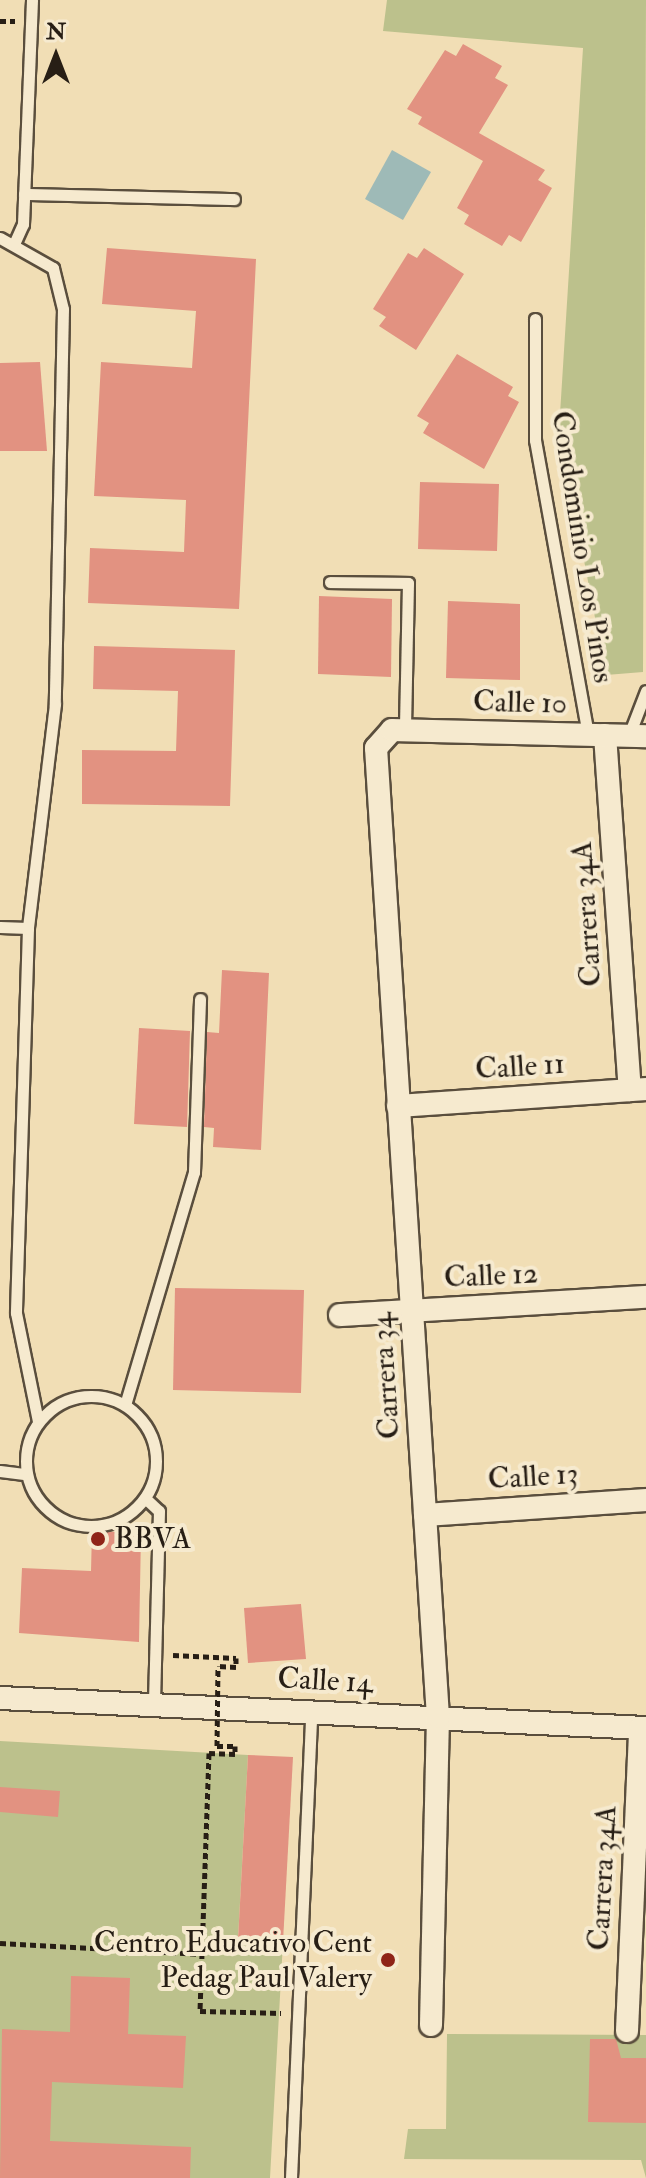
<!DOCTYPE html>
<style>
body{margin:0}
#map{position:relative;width:646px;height:2178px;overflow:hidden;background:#f1deb5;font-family:"IM FELL Double Pica",serif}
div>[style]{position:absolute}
.green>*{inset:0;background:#bcc18c}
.water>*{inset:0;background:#9ebab7}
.building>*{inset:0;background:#e29281}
.path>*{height:5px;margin-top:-2.5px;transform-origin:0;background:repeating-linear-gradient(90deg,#271e15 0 6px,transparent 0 10px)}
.roads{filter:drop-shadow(2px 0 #5a4e3d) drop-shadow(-2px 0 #5a4e3d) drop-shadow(0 2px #5a4e3d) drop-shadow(0 -2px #5a4e3d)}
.service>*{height:11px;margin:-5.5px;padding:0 5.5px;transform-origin:5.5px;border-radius:5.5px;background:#f6eacf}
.service>.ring{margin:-5.5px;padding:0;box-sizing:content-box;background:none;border:11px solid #f6eacf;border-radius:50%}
.minor>*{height:22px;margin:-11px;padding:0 11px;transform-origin:11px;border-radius:11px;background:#f6eacf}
.path-bridge>*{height:5px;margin-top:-2.5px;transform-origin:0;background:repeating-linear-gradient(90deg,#271e15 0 6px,transparent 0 10px)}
.dots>*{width:22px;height:22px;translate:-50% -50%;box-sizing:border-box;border:4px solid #f6eacf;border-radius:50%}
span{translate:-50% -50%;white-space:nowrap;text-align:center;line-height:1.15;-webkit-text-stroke:8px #f6eacf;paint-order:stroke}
.street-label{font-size:30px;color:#271e15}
.poi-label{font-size:30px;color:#271e15}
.left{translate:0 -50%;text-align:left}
.right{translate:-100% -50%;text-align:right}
.north{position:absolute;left:16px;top:16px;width:80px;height:80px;-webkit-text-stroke:6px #f6eacf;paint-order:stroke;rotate:0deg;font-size:22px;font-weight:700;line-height:32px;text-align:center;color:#271e15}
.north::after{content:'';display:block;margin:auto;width:28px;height:36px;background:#271e15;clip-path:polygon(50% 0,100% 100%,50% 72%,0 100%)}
</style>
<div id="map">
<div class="green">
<div style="clip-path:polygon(387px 0,646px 0,643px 672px,606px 675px,559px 430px,583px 48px,383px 31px)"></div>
<div style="clip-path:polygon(0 1741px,248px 1755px,238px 1939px,283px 1942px,270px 2178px,0 2178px)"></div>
<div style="clip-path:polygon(447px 2034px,646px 2035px,646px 2178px,641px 2160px,404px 2159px,408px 2129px,446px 2129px)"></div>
</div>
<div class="water">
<div style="clip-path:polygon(392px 150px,431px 172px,403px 220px,365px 199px)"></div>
</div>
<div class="building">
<div style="clip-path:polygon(463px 44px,502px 66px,495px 78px,508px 85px,479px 133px,545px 170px,538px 180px,552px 188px,521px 242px,509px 235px,502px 246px,464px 224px,469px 215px,457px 208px,483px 161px,418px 124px,422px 117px,407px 109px,445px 50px,456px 56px)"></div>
<div style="clip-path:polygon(107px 248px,256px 259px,239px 609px,88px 603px,90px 548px,184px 552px,186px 500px,94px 496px,101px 362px,192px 368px,196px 311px,102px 304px)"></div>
<div style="clip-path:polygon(424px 248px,464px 274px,416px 350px,379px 326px,386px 317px,373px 309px,408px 253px,417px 258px)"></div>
<div style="clip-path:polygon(457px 354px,513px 387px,508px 396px,519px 402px,484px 469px,423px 433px,429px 423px,417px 416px)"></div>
<div style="clip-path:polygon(40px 362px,47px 451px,0 451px,0 363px)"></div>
<div style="clip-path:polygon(420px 482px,499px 484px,497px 551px,418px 549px)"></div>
<div style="clip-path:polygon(319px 596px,392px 599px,391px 677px,318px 674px)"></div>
<div style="clip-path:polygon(448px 601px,520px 604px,520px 680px,446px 678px)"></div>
<div style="clip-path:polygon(94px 646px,235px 650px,230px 806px,82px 804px,82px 750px,176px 751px,178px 691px,93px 689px)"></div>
<div style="clip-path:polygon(222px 970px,269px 973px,261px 1150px,213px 1147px,214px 1128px,204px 1127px,207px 1032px,219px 1033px)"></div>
<div style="clip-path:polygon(139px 1028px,190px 1031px,187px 1127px,134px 1124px)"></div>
<div style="clip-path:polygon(175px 1288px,304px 1290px,301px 1393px,173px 1390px)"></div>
<div style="clip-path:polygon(92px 1531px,141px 1533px,139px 1642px,19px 1633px,22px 1568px,91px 1571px)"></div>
<div style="clip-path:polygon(301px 1604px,306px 1659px,248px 1663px,244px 1608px)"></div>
<div style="clip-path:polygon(248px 1755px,293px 1757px,283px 1942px,238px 1940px)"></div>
<div style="clip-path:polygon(0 1787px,60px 1791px,58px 1817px,0 1812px)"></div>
<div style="clip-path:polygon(71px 1976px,130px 1978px,128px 2034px,186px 2036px,183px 2088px,52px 2082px,50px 2141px,191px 2147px,190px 2178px,0 2178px,2px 2029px,70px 2032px)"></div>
<div style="clip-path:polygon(590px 2039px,616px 2039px,621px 2058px,646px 2058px,646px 2123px,588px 2122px)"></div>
</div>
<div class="path">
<div style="left:0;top:21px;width:15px"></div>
<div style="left:173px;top:1655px;width:63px;rotate:2.7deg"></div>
<div style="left:236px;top:1658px;width:9px;rotate:90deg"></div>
<div style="left:236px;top:1667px;width:18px;rotate:-177deg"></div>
<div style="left:217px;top:1746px;width:18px"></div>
<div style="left:235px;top:1746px;width:8px;rotate:90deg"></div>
<div style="left:235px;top:1754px;width:26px;rotate:-178deg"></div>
<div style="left:209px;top:1753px;width:258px;rotate:92deg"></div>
<div style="left:200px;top:2011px;width:81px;rotate:1.4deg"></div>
<div style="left:0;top:1943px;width:202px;rotate:3.1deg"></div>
</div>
<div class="roads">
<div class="service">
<div style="left:24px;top:194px;width:210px;rotate:1.4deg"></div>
<div style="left:0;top:238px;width:61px;rotate:29.5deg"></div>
<div style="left:53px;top:268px;width:42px;rotate:76.3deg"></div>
<div style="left:63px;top:309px;width:395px;rotate:91.2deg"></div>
<div style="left:55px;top:704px;width:226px;rotate:96.9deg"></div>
<div style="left:28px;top:928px;width:385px;rotate:91.8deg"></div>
<div style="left:16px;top:1313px;width:110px;rotate:78.5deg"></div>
<div style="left:14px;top:244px;width:22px;rotate:-66deg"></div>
<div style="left:23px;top:224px;width:224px;rotate:-87.7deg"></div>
<div style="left:535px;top:319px;width:121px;rotate:90deg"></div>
<div style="left:535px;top:440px;width:300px;rotate:79.8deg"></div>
<div style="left:330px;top:582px;width:78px;rotate:0.7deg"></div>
<div style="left:408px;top:583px;width:147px;rotate:91.2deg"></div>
<div style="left:629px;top:735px;width:47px;rotate:-68.9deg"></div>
<div style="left:0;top:927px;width:28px;rotate:2deg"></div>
<div class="ring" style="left:26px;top:1396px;width:119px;height:119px"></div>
<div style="left:125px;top:1405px;width:243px;rotate:-73.5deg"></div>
<div style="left:194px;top:1172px;width:173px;rotate:-88deg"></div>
<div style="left:0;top:1471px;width:26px;rotate:7deg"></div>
<div style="left:145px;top:1498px;width:19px;rotate:43deg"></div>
<div style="left:159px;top:1511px;width:191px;rotate:91.5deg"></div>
<div style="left:291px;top:2178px;width:467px;rotate:-87.5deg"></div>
</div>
<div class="minor">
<div style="left:605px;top:735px;width:356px;rotate:86deg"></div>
<div style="left:398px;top:1106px;width:249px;rotate:-3.9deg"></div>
<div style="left:340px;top:1315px;width:307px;rotate:-3.4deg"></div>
<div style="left:425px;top:1515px;width:222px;rotate:-3.9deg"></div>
<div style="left:0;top:1698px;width:647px;rotate:2.66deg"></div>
<div style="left:431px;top:2025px;width:308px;rotate:-88.7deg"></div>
<div style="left:438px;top:1717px;width:971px;rotate:-93.66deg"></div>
<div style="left:376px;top:748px;width:24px;rotate:-48deg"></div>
<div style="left:392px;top:730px;width:254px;rotate:1.4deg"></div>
<div style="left:627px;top:2031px;width:303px;rotate:-87.5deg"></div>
</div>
</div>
<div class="path-bridge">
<div style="left:217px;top:1746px;width:80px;rotate:-89.3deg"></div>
</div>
<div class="dots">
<div style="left:98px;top:1539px;background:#8f2418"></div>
<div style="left:388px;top:1960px;background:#8f2418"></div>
</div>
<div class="street-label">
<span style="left:582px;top:547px;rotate:81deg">Condominio Los Pinos</span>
<span style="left:520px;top:703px;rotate:1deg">Calle 10</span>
<span style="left:587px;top:914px;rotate:-94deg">Carrera 34A</span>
<span style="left:520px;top:1067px;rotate:-4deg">Calle 11</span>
<span style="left:491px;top:1276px;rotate:-3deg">Calle 12</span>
<span style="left:386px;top:1376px;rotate:-94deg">Carrera 34</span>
<span style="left:533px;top:1477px;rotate:-4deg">Calle 13</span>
<span style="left:325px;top:1681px;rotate:3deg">Calle 14</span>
<span style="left:603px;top:1878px;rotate:-87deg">Carrera 34A</span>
</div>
<div class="poi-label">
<span class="left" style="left:114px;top:1539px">BBVA</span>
<span class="right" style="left:372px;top:1960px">Centro Educativo Cent<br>Pedag Paul Valery</span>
</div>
<div class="north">N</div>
</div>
